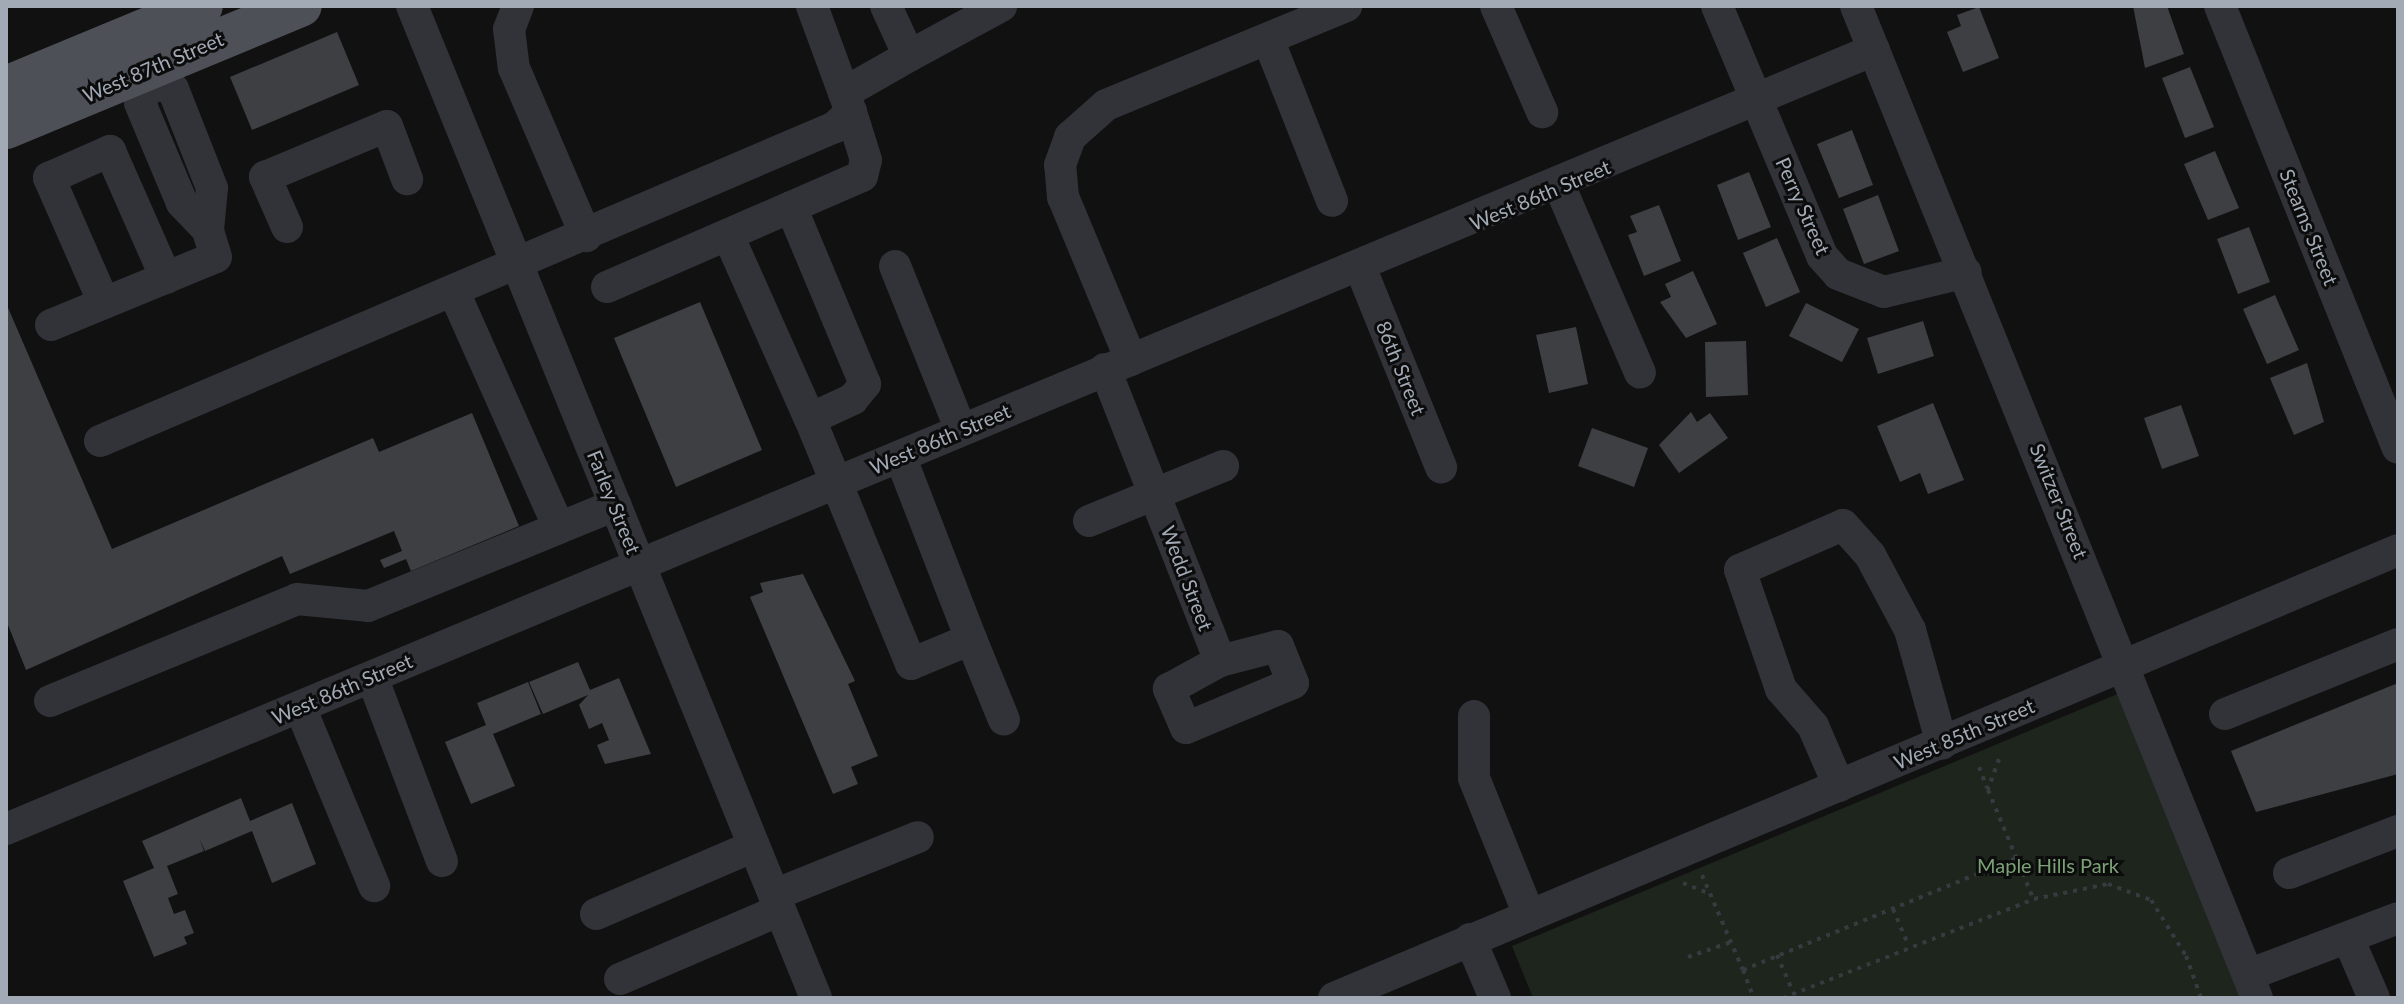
<!DOCTYPE html>
<style>
body{margin:0}
#map{position:relative;width:2404px;height:1004px;overflow:hidden;background:#111112;font-family:Lato,sans-serif}
div>[style]{position:absolute}
.green>*{inset:0;background:#1d251d}
.building>*{inset:0;background:#3d3f43}
.path>*{height:4px;margin-top:-2px;transform-origin:0;background:repeating-linear-gradient(90deg,#373b3f 0 4px,transparent 0 10px)}
.minor>*{height:32px;margin:-16px;padding:0 16px;transform-origin:16px;border-radius:16px;background:#313338}
.major>*{height:42px;margin:-21px;padding:0 21px;transform-origin:21px;border-radius:21px;background:#4d5157}
span{translate:-50% -50%;white-space:nowrap;text-align:center;line-height:1.15;-webkit-text-stroke:6px #0c0c0d;paint-order:stroke}
.street-label{font-size:20px;color:#a1aab5}
.park-label{font-size:20px;color:#7aa275}
.frame{position:absolute;inset:0;border:8px solid #a1aab5;pointer-events:none}
</style>
<div id="map">
<div class="green">
<div style="clip-path:polygon(2120px 693px,2246px 998px,1533px 998px,1512px 946px)"></div>
</div>
<div class="building">
<div style="clip-path:polygon(2133px 6px,2167px 6px,2184px 54px,2145px 68px)"></div>
<div style="clip-path:polygon(1979px 7px,1999px 58px,1963px 72px,1947px 32px,1961px 26px,1957px 15px)"></div>
<div style="clip-path:polygon(337px 32px,359px 85px,252px 130px,230px 77px)"></div>
<div style="clip-path:polygon(2190px 67px,2214px 127px,2185px 138px,2162px 78px)"></div>
<div style="clip-path:polygon(1852px 130px,1873px 185px,1839px 198px,1817px 144px)"></div>
<div style="clip-path:polygon(2215px 151px,2239px 208px,2208px 220px,2184px 164px)"></div>
<div style="clip-path:polygon(1749px 172px,1771px 227px,1738px 240px,1717px 185px)"></div>
<div style="clip-path:polygon(1878px 195px,1899px 251px,1864px 264px,1843px 209px)"></div>
<div style="clip-path:polygon(1659px 205px,1681px 261px,1644px 276px,1628px 235px,1637px 232px,1630px 216px)"></div>
<div style="clip-path:polygon(2249px 227px,2270px 282px,2238px 294px,2217px 239px)"></div>
<div style="clip-path:polygon(1777px 238px,1800px 292px,1766px 307px,1743px 253px)"></div>
<div style="clip-path:polygon(1693px 271px,1717px 324px,1686px 338px,1660px 302px,1671px 297px,1665px 284px)"></div>
<div style="clip-path:polygon(2275px 295px,2299px 350px,2267px 364px,2243px 309px)"></div>
<div style="clip-path:polygon(700px 302px,762px 450px,676px 487px,614px 338px)"></div>
<div style="clip-path:polygon(6px 303px,112px 549px,373px 438px,379px 452px,472px 413px,519px 526px,411px 571px,406px 559px,384px 568px,380px 560px,402px 551px,394px 531px,290px 574px,282px 556px,26px 670px,6px 620px)"></div>
<div style="clip-path:polygon(1806px 303px,1859px 329px,1842px 362px,1789px 336px)"></div>
<div style="clip-path:polygon(1923px 321px,1934px 356px,1878px 374px,1867px 338px)"></div>
<div style="clip-path:polygon(1576px 327px,1588px 384px,1549px 393px,1536px 335px)"></div>
<div style="clip-path:polygon(1746px 341px,1748px 395px,1706px 397px,1705px 342px)"></div>
<div style="clip-path:polygon(2307px 363px,2324px 422px,2294px 435px,2270px 378px)"></div>
<div style="clip-path:polygon(1933px 403px,1964px 480px,1928px 494px,1920px 473px,1900px 482px,1877px 426px)"></div>
<div style="clip-path:polygon(2181px 405px,2199px 456px,2162px 469px,2144px 418px)"></div>
<div style="clip-path:polygon(1691px 412px,1697px 422px,1710px 413px,1728px 438px,1679px 473px,1659px 445px)"></div>
<div style="clip-path:polygon(1592px 428px,1648px 448px,1634px 487px,1578px 466px)"></div>
<div style="clip-path:polygon(803px 574px,855px 681px,848px 684px,878px 756px,851px 767px,858px 784px,833px 794px,750px 597px,763px 592px,760px 583px)"></div>
<div style="clip-path:polygon(578px 662px,590px 690px,619px 678px,651px 754px,605px 764px,597px 745px,609px 740px,602px 723px,589px 729px,579px 705px,588px 695px,543px 714px,529px 682px)"></div>
<div style="clip-path:polygon(528px 682px,541px 714px,493px 734px,515px 786px,471px 804px,445px 742px,486px 725px,477px 703px)"></div>
<div style="clip-path:polygon(2398px 683px,2398px 774px,2256px 812px,2231px 751px)"></div>
<div style="clip-path:polygon(241px 798px,250px 821px,292px 803px,316px 864px,272px 883px,252px 831px,205px 851px,199px 838px,204px 851px,167px 866px,178px 894px,168px 898px,174px 914px,185px 910px,194px 933px,184px 937px,187px 944px,154px 957px,123px 881px,154px 868px,142px 841px)"></div>
</div>
<div class="path">
<div style="left:1999px;top:759px;width:33px;rotate:110deg"></div>
<div style="left:1988px;top:790px;width:117px;rotate:67.4deg"></div>
<div style="left:1979px;top:767px;width:22px;rotate:69deg"></div>
<div style="left:1702px;top:875px;width:103px;rotate:66.7deg"></div>
<div style="left:1743px;top:970px;width:295px;rotate:-22.3deg"></div>
<div style="left:1683px;top:883px;width:29px;rotate:22deg"></div>
<div style="left:1893px;top:909px;width:38px;rotate:67deg"></div>
<div style="left:1777px;top:955px;width:40px;rotate:66.6deg"></div>
<div style="left:1688px;top:957px;width:46px;rotate:-19.2deg"></div>
<div style="left:1743px;top:970px;width:30px;rotate:69deg"></div>
<div style="left:1783px;top:998px;width:270px;rotate:-21.5deg"></div>
<div style="left:2034px;top:899px;width:76px;rotate:-11.5deg"></div>
<div style="left:2108px;top:884px;width:46px;rotate:20.4deg"></div>
<div style="left:2151px;top:900px;width:66px;rotate:58deg"></div>
<div style="left:2186px;top:956px;width:45px;rotate:70.3deg"></div>
</div>
<div class="minor">
<div style="left:412px;top:6px;width:1071px;rotate:67.84deg"></div>
<div style="left:518px;top:6px;width:25px;rotate:111deg"></div>
<div style="left:509px;top:29px;width:39px;rotate:83deg"></div>
<div style="left:514px;top:68px;width:183px;rotate:66.8deg"></div>
<div style="left:1496px;top:6px;width:116px;rotate:66.5deg"></div>
<div style="left:1717px;top:6px;width:271px;rotate:67.2deg"></div>
<div style="left:1822px;top:256px;width:24px;rotate:48deg"></div>
<div style="left:1838px;top:274px;width:49px;rotate:21.4deg"></div>
<div style="left:1884px;top:292px;width:84px;rotate:-13.7deg"></div>
<div style="left:1856px;top:6px;width:1070px;rotate:67.99deg"></div>
<div style="left:2220px;top:6px;width:476px;rotate:68.1deg"></div>
<div style="left:1268px;top:39px;width:174px;rotate:68.4deg"></div>
<div style="left:909px;top:56px;width:105px;rotate:-28.5deg"></div>
<div style="left:150px;top:83px;width:22px;rotate:117deg"></div>
<div style="left:140px;top:103px;width:108px;rotate:67.2deg"></div>
<div style="left:182px;top:203px;width:37px;rotate:46deg"></div>
<div style="left:844px;top:93px;width:75px;rotate:-29.6deg"></div>
<div style="left:909px;top:56px;width:55px;rotate:-114.7deg"></div>
<div style="left:1560px;top:187px;width:202px;rotate:66.7deg"></div>
<div style="left:791px;top:207px;width:192px;rotate:67.3deg"></div>
<div style="left:865px;top:384px;width:19px;rotate:129deg"></div>
<div style="left:853px;top:399px;width:47px;rotate:155.1deg"></div>
<div style="left:810px;top:419px;width:265px;rotate:67.6deg"></div>
<div style="left:911px;top:664px;width:65px;rotate:-22.6deg"></div>
<div style="left:971px;top:639px;width:196px;rotate:-111.2deg"></div>
<div style="left:287px;top:227px;width:55px;rotate:-113.7deg"></div>
<div style="left:265px;top:177px;width:132px;rotate:-22.7deg"></div>
<div style="left:387px;top:126px;width:57px;rotate:69.3deg"></div>
<div style="left:728px;top:235px;width:201px;rotate:66deg"></div>
<div style="left:895px;top:266px;width:177px;rotate:68.1deg"></div>
<div style="left:1361px;top:269px;width:214px;rotate:68deg"></div>
<div style="left:607px;top:287px;width:278px;rotate:-23.5deg"></div>
<div style="left:862px;top:176px;width:16px;rotate:-76deg"></div>
<div style="left:866px;top:160px;width:50px;rotate:-107.4deg"></div>
<div style="left:454px;top:292px;width:258px;rotate:66deg"></div>
<div style="left:559px;top:528px;width:61px;rotate:-22.3deg"></div>
<div style="left:104px;top:303px;width:137px;rotate:-113.7deg"></div>
<div style="left:49px;top:178px;width:67px;rotate:-23.9deg"></div>
<div style="left:110px;top:151px;width:139px;rotate:66.2deg"></div>
<div style="left:51px;top:325px;width:178px;rotate:-22.4deg"></div>
<div style="left:216px;top:257px;width:28px;rotate:-107deg"></div>
<div style="left:208px;top:230px;width:42px;rotate:-84.6deg"></div>
<div style="left:212px;top:188px;width:106px;rotate:-111.5deg"></div>
<div style="left:173px;top:89px;width:24px;rotate:-165deg"></div>
<div style="left:1131px;top:360px;width:177px;rotate:-112.6deg"></div>
<div style="left:1063px;top:197px;width:32px;rotate:-95deg"></div>
<div style="left:1060px;top:165px;width:30px;rotate:-70deg"></div>
<div style="left:1070px;top:137px;width:48px;rotate:-41.6deg"></div>
<div style="left:1106px;top:105px;width:260px;rotate:-22.4deg"></div>
<div style="left:1105px;top:369px;width:314px;rotate:68.5deg"></div>
<div style="left:100px;top:441px;width:799px;rotate:-23.13deg"></div>
<div style="left:835px;top:127px;width:22px;rotate:-43deg"></div>
<div style="left:851px;top:112px;width:113px;rotate:-110.2deg"></div>
<div style="left:1089px;top:521px;width:145px;rotate:-22.3deg"></div>
<div style="left:971px;top:639px;width:87px;rotate:67.8deg"></div>
<div style="left:1278px;top:646px;width:40px;rotate:68deg"></div>
<div style="left:1293px;top:683px;width:116px;rotate:157.2deg"></div>
<div style="left:1186px;top:728px;width:43px;rotate:-113.6deg"></div>
<div style="left:1169px;top:689px;width:58px;rotate:-28.8deg"></div>
<div style="left:1220px;top:661px;width:60px;rotate:-14.5deg"></div>
<div style="left:372px;top:677px;width:197px;rotate:69.2deg"></div>
<div style="left:50px;top:701px;width:267px;rotate:-22.4deg"></div>
<div style="left:297px;top:599px;width:71px;rotate:5.6deg"></div>
<div style="left:368px;top:606px;width:206px;rotate:-22.2deg"></div>
<div style="left:300px;top:707px;width:194px;rotate:67.5deg"></div>
<div style="left:2225px;top:714px;width:187px;rotate:-22deg"></div>
<div style="left:1474px;top:716px;width:62px;rotate:90deg"></div>
<div style="left:1474px;top:778px;width:148px;rotate:68.1deg"></div>
<div style="left:1839px;top:786px;width:65px;rotate:-113.4deg"></div>
<div style="left:1813px;top:726px;width:49px;rotate:-130.9deg"></div>
<div style="left:1781px;top:689px;width:126px;rotate:-109deg"></div>
<div style="left:1740px;top:570px;width:112px;rotate:-23.6deg"></div>
<div style="left:1843px;top:525px;width:40px;rotate:48deg"></div>
<div style="left:1870px;top:555px;width:85px;rotate:61.9deg"></div>
<div style="left:1910px;top:630px;width:118px;rotate:74.3deg"></div>
<div style="left:6px;top:829px;width:2024px;rotate:-22.64deg"></div>
<div style="left:2289px;top:873px;width:117px;rotate:-21.1deg"></div>
<div style="left:774px;top:895px;width:155px;rotate:-21.9deg"></div>
<div style="left:596px;top:914px;width:172px;rotate:-23.3deg"></div>
<div style="left:2348px;top:938px;width:65px;rotate:66.6deg"></div>
<div style="left:1470px;top:939px;width:64px;rotate:67deg"></div>
<div style="left:2248px;top:975px;width:160px;rotate:-20.8deg"></div>
<div style="left:620px;top:979px;width:174px;rotate:-23.3deg"></div>
<div style="left:1334px;top:998px;width:1154px;rotate:-22.83deg"></div>
</div>
<div class="major">
<div style="left:6px;top:87px;width:212px;rotate:-22.5deg"></div>
<div style="left:6px;top:128px;width:319px;rotate:-22.5deg"></div>
</div>
<div class="street-label">
<span style="left:153px;top:67px;rotate:-23deg">West 87th Street</span>
<span style="left:1540px;top:195px;rotate:-23deg">West 86th Street</span>
<span style="left:1803px;top:206px;rotate:66deg">Perry Street</span>
<span style="left:2309px;top:227px;rotate:68deg">Stearns Street</span>
<span style="left:1401px;top:368px;rotate:68deg">86th Street</span>
<span style="left:940px;top:439px;rotate:-23deg">West 86th Street</span>
<span style="left:2059px;top:501px;rotate:68deg">Switzer Street</span>
<span style="left:614px;top:502px;rotate:68deg">Farley Street</span>
<span style="left:1187px;top:578px;rotate:69deg">Wedd Street</span>
<span style="left:342px;top:689px;rotate:-23deg">West 86th Street</span>
<span style="left:1964px;top:734px;rotate:-23deg">West 85th Street</span>
</div>
<div class="park-label">
<span style="left:2048px;top:865px">Maple Hills Park</span>
</div>
<div class="frame"></div>
</div>
